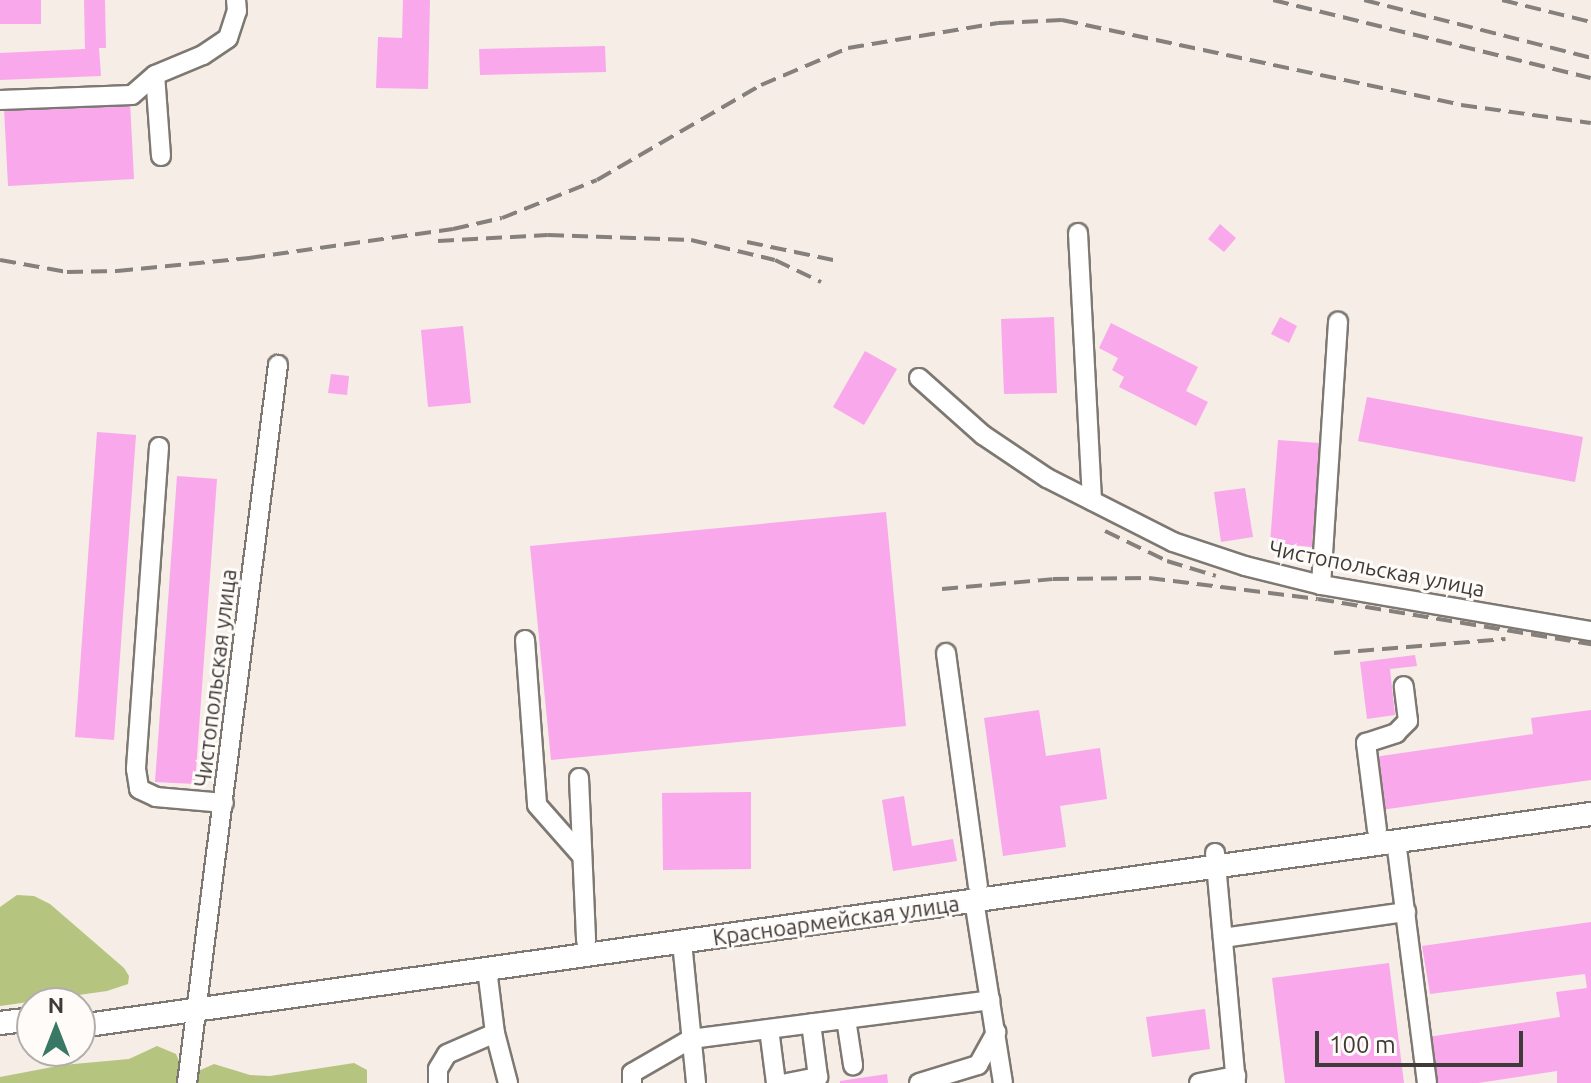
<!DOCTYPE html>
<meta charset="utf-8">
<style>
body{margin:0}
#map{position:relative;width:1591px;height:1083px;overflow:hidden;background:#f5ede6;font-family:Ubuntu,sans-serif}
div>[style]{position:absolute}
.green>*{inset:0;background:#b5c580}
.building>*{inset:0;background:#f9a8eb}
.roads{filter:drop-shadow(2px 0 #7e7872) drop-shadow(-2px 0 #7e7872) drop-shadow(0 2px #7e7872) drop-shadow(0 -2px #7e7872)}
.minor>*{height:18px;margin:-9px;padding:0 9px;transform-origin:9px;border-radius:9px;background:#fff}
.major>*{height:22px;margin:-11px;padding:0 11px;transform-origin:11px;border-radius:11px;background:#fff}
.rail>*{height:4px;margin-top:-2px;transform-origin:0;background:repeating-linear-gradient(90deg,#85807c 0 16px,transparent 0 24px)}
span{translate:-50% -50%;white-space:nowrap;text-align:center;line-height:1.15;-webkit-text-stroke:6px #fefbf8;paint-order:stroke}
.street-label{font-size:22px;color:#3e3b38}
.north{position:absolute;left:16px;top:987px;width:80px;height:80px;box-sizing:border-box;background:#fefbf8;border:2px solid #b1aeab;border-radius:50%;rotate:0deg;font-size:22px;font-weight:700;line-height:32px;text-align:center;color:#3e3b38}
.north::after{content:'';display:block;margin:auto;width:28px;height:36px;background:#387865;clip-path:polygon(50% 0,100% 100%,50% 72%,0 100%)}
.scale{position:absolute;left:1315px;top:1031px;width:208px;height:36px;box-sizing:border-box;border:4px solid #3e3b38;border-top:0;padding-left:10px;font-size:24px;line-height:28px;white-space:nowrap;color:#3e3b38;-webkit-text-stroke:6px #fefbf8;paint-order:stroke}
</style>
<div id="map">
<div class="green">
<div style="clip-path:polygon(17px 895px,34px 896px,50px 904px,124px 968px,129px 976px,128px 984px,107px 991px,0 1006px,0 907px)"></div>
<div style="clip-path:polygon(157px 1046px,176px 1054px,179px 1061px,176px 1083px,0 1083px,0 1077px,63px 1065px,129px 1059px)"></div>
<div style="clip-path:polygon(354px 1063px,367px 1070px,367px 1083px,193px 1083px,196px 1072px,214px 1064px,250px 1075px,270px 1076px)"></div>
</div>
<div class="building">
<div style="clip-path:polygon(0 0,41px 0,41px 24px,0 24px)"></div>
<div style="clip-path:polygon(84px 0,105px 0,106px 48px,99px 48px,101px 76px,0 80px,0 53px,85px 49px)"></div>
<div style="clip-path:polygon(403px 0,430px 0,428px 89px,376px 88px,378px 37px,402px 38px)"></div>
<div style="clip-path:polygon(605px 46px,606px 72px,480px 75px,479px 49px)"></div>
<div style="clip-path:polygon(130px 102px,134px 179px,8px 186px,4px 108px)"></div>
<div style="clip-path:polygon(1220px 224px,1236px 238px,1224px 252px,1208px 239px)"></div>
<div style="clip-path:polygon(1054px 317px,1057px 393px,1004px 394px,1001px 319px)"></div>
<div style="clip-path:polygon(1280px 317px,1297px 326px,1289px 343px,1271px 334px)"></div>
<div style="clip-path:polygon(1111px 323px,1198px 367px,1186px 391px,1208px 402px,1196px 426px,1119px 387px,1124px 377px,1112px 370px,1118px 358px,1099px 348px)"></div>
<div style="clip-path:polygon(463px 326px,471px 403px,428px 407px,421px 330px)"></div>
<div style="clip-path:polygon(865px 351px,897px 369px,864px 425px,833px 407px)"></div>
<div style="clip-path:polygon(331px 374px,349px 376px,347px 395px,328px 393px)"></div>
<div style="clip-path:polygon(1367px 397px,1583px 437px,1575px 482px,1358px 441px)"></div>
<div style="clip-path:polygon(97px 432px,136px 435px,114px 740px,75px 737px)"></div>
<div style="clip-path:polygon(1278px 440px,1320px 443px,1312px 547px,1270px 543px)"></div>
<div style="clip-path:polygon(177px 476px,217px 479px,195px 784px,155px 782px)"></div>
<div style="clip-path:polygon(1245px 488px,1253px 537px,1221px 542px,1214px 492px)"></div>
<div style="clip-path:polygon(886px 512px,906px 726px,551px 760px,530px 546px)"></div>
<div style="clip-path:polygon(1415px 655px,1417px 666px,1390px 669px,1395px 715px,1367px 719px,1360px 662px)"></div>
<div style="clip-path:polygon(1039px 710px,1046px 756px,1100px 748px,1107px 799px,1060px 806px,1066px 847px,1003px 856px,984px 718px)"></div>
<div style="clip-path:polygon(1591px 710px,1591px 780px,1381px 810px,1374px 757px,1533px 734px,1531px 718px)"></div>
<div style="clip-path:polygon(751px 792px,751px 869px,663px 870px,662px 793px)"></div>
<div style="clip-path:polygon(904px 796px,912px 846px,953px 839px,957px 861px,893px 871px,882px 800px)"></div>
<div style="clip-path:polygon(1591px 922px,1591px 1083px,1557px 1083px,1557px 1071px,1478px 1083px,1436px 1083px,1428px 1037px,1560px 1017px,1556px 992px,1587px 988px,1585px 974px,1430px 994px,1422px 946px)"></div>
<div style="clip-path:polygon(1389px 963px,1404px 1083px,1285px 1083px,1272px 978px)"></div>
<div style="clip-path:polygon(1205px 1009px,1210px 1049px,1152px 1057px,1146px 1017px)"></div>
<div style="clip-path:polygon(887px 1074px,888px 1083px,840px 1083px,840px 1081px)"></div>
</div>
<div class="roads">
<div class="minor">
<div style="left:0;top:100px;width:132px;rotate:-2.2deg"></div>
<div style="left:132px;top:95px;width:30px;rotate:-41deg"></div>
<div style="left:161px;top:156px;width:81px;rotate:-94.2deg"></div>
<div style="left:155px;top:75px;width:52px;rotate:-22.6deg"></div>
<div style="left:203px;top:55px;width:30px;rotate:-34deg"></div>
<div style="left:228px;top:38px;width:28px;rotate:-72deg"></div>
<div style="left:237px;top:11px;width:11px;rotate:-95deg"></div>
<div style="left:1078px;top:233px;width:268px;rotate:87deg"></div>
<div style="left:919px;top:378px;width:86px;rotate:41.7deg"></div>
<div style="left:983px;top:435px;width:77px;rotate:33.9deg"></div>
<div style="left:1047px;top:478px;width:141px;rotate:26.9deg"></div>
<div style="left:1173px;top:542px;width:76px;rotate:18.4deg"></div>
<div style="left:1245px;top:566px;width:78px;rotate:14deg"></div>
<div style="left:1321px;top:585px;width:274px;rotate:9.7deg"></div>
<div style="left:159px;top:447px;width:323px;rotate:94.1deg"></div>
<div style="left:136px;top:769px;width:20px;rotate:81deg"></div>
<div style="left:139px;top:789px;width:19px;rotate:25deg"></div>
<div style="left:156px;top:797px;width:68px;rotate:5deg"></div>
<div style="left:1321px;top:585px;width:264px;rotate:-86.3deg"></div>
<div style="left:525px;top:640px;width:165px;rotate:85.8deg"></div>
<div style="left:537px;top:805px;width:68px;rotate:48.6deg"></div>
<div style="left:946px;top:653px;width:235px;rotate:82.2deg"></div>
<div style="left:579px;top:778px;width:163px;rotate:87.5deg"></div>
<div style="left:1377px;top:830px;width:88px;rotate:-97.2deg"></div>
<div style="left:1366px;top:743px;width:32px;rotate:-18deg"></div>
<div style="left:1396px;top:733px;width:17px;rotate:-45deg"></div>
<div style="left:1408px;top:721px;width:35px;rotate:-97deg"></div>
<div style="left:1396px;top:841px;width:244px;rotate:82.7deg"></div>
<div style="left:1215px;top:853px;width:231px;rotate:84.8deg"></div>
<div style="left:974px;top:900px;width:185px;rotate:81deg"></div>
<div style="left:1223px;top:938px;width:185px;rotate:-8.1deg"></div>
<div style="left:682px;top:942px;width:142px;rotate:84.3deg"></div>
<div style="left:487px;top:969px;width:64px;rotate:82.9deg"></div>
<div style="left:495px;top:1033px;width:52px;rotate:75.4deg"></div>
<div style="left:846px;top:1019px;width:47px;rotate:81.3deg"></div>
<div style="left:769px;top:1029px;width:54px;rotate:82.6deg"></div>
<div style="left:187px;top:1083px;width:724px;rotate:-82.78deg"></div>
<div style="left:438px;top:1083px;width:14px;rotate:-90deg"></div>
<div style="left:438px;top:1069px;width:17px;rotate:-59deg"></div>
<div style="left:447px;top:1054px;width:52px;rotate:-23.6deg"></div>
<div style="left:632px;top:1083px;width:10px;rotate:-90deg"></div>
<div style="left:632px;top:1073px;width:68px;rotate:-30deg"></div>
<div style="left:691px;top:1039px;width:302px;rotate:-7.4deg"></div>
<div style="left:787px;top:1083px;width:32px;rotate:-11deg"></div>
<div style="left:818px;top:1077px;width:54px;rotate:-97.4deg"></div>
<div style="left:919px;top:1083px;width:62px;rotate:-17deg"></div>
<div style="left:978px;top:1065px;width:38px;rotate:-61deg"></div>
<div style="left:1199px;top:1083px;width:38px;rotate:-11deg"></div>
</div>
<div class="major">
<div style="left:0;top:1023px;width:32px;rotate:-7deg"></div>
<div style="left:80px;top:1026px;width:1526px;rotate:-7.99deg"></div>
</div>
</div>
<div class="rail">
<div style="left:1273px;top:0;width:327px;rotate:13.8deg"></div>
<div style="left:1364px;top:0;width:234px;rotate:14.3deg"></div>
<div style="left:1502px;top:0;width:92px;rotate:13.9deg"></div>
<div style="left:438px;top:241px;width:110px;rotate:-3.1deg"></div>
<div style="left:548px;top:235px;width:143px;rotate:2deg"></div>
<div style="left:691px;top:240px;width:86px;rotate:13.4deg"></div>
<div style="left:775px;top:260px;width:51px;rotate:25.6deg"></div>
<div style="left:747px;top:242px;width:88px;rotate:11.8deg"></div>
<div style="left:0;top:260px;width:68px;rotate:10.2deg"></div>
<div style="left:67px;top:272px;width:50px;rotate:-1.1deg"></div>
<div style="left:117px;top:271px;width:133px;rotate:-5.6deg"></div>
<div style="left:249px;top:258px;width:206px;rotate:-8.1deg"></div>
<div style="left:453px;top:229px;width:50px;rotate:-12.7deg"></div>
<div style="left:502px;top:218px;width:102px;rotate:-21.8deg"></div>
<div style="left:597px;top:180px;width:190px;rotate:-30.1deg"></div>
<div style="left:761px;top:85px;width:95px;rotate:-23deg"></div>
<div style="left:848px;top:48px;width:152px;rotate:-9.5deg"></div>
<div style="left:998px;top:23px;width:64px;rotate:-2.7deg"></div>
<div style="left:1062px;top:20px;width:408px;rotate:12deg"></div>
<div style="left:1461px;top:105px;width:131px;rotate:7.9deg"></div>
<div style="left:1105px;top:531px;width:69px;rotate:25.8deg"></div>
<div style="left:1167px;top:561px;width:51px;rotate:17deg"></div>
<div style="left:942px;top:589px;width:111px;rotate:-5.1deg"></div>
<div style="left:1053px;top:579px;width:96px;rotate:-0.6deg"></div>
<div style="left:1149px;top:578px;width:170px;rotate:7.1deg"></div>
<div style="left:1318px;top:599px;width:277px;rotate:9.4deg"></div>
<div style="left:1334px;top:653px;width:172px;rotate:-4.7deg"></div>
</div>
<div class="street-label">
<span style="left:1377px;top:568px;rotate:11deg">Чистопольская улица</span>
<span style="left:215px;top:678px;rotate:-83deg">Чистопольская улица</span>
<span style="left:836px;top:920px;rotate:-8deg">Красноармейская улица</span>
</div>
<div class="north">N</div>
<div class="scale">100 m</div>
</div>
